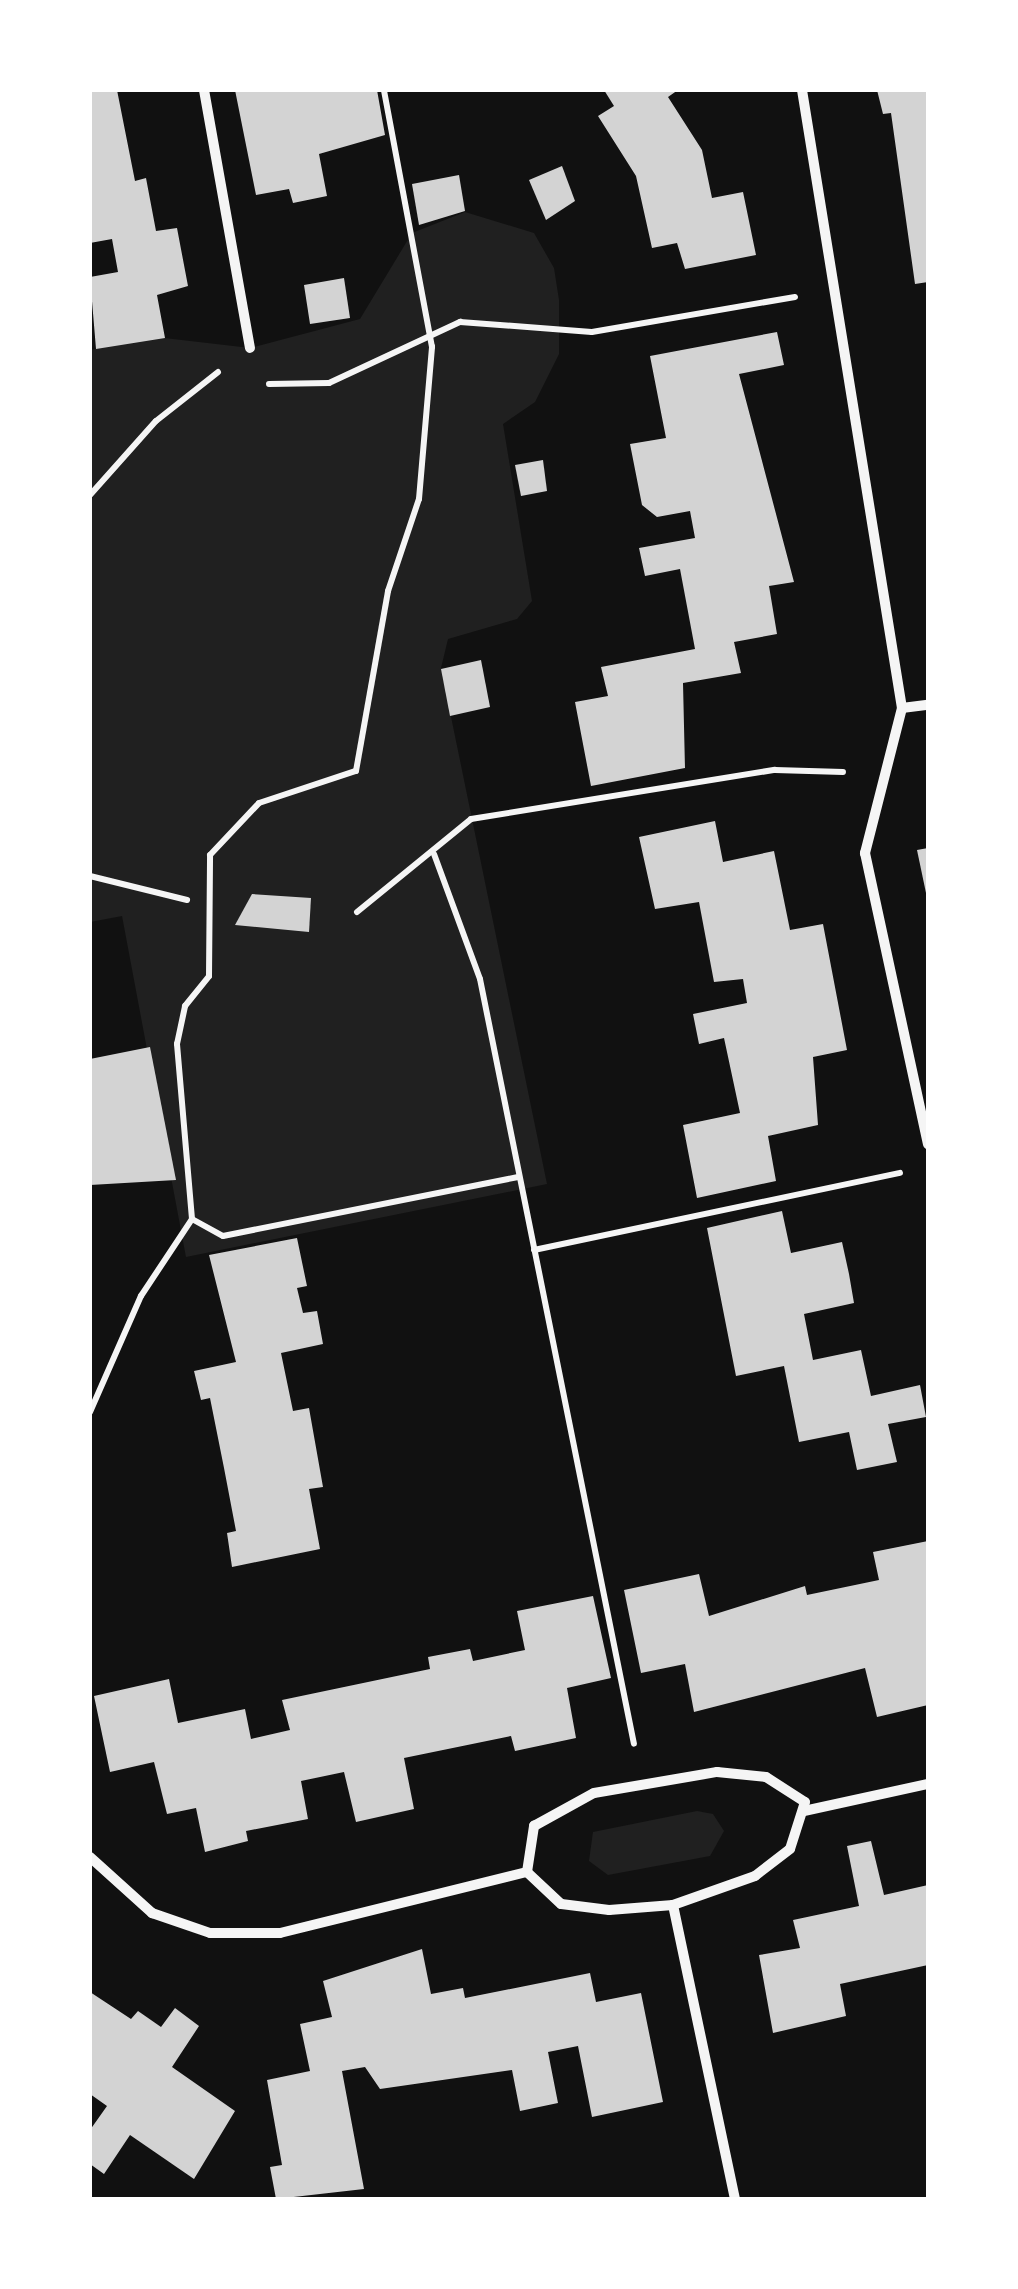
<!DOCTYPE html>
<style>
body{margin:0}
#map{position:relative;width:1018px;height:2289px;overflow:hidden;background:#111;font-family:Commissioner,sans-serif}
div>[style]{position:absolute}
.green>*{inset:0;background:#202020}
.building>*{inset:0;background:#d3d3d3}
.path>*{height:6px;margin:-3px;padding:0 3px;transform-origin:3px;border-radius:3px;background:#f5f5f5}
.minor>*{height:10px;margin:-5px;padding:0 5px;transform-origin:5px;border-radius:5px;background:#f5f5f5}
span{translate:-50% -50%;white-space:nowrap;text-align:center;line-height:1.15;-webkit-text-stroke:8px #fff;paint-order:stroke}
.frame{position:absolute;inset:0;border:92px solid #fff;pointer-events:none}
</style>
<div id="map">
<div class="green">
<div style="clip-path:polygon(465px 212px,534px 233px,554px 268px,559px 300px,559px 354px,535px 402px,503px 424px,532px 601px,517px 619px,448px 639px,441px 668px,547px 1184px,186px 1257px,122px 916px,90px 922px,90px 350px,156px 337px,250px 348px,360px 319px,412px 233px)"></div>
<div style="clip-path:polygon(697px 1811px,713px 1814px,724px 1831px,710px 1856px,608px 1875px,589px 1861px,593px 1832px)"></div>
</div>
<div class="building">
<div style="clip-path:polygon(90px 90px,117px 90px,135px 181px,146px 178px,156px 231px,177px 228px,188px 286px,157px 295px,165px 338px,96px 349px,90px 277px,118px 272px,112px 239px,90px 243px)"></div>
<div style="clip-path:polygon(235px 90px,377px 90px,385px 135px,319px 154px,327px 196px,293px 203px,289px 189px,256px 195px)"></div>
<div style="clip-path:polygon(604px 90px,678px 90px,668px 97px,702px 150px,712px 198px,743px 192px,756px 255px,685px 269px,677px 243px,652px 248px,636px 176px,598px 116px,614px 106px)"></div>
<div style="clip-path:polygon(877px 90px,928px 90px,928px 282px,915px 284px,891px 113px,883px 114px)"></div>
<div style="clip-path:polygon(562px 166px,575px 201px,546px 220px,529px 180px)"></div>
<div style="clip-path:polygon(459px 175px,465px 211px,419px 225px,412px 184px)"></div>
<div style="clip-path:polygon(344px 278px,350px 318px,310px 324px,304px 285px)"></div>
<div style="clip-path:polygon(777px 332px,784px 365px,739px 374px,794px 582px,769px 586px,777px 634px,734px 642px,741px 673px,683px 683px,685px 768px,591px 786px,575px 702px,608px 696px,601px 667px,695px 649px,680px 569px,645px 576px,639px 548px,695px 538px,690px 511px,657px 517px,642px 505px,630px 444px,666px 438px,650px 356px)"></div>
<div style="clip-path:polygon(543px 460px,547px 491px,521px 496px,515px 465px)"></div>
<div style="clip-path:polygon(481px 660px,490px 707px,450px 716px,441px 669px)"></div>
<div style="clip-path:polygon(715px 821px,723px 862px,774px 851px,790px 930px,823px 924px,847px 1050px,813px 1057px,818px 1125px,768px 1136px,776px 1181px,697px 1198px,683px 1125px,740px 1113px,724px 1038px,699px 1044px,693px 1014px,747px 1003px,743px 979px,714px 982px,699px 902px,655px 909px,639px 837px)"></div>
<div style="clip-path:polygon(928px 848px,928px 893px,926px 893px,917px 850px)"></div>
<div style="clip-path:polygon(252px 894px,311px 898px,309px 932px,235px 925px)"></div>
<div style="clip-path:polygon(150px 1047px,176px 1180px,90px 1185px,90px 1059px)"></div>
<div style="clip-path:polygon(782px 1211px,791px 1253px,842px 1242px,849px 1274px,854px 1303px,804px 1314px,813px 1360px,861px 1350px,871px 1396px,920px 1385px,926px 1417px,888px 1424px,897px 1462px,857px 1470px,849px 1432px,799px 1442px,784px 1366px,736px 1376px,707px 1228px)"></div>
<div style="clip-path:polygon(297px 1238px,307px 1286px,297px 1288px,303px 1313px,317px 1311px,323px 1344px,281px 1353px,293px 1411px,309px 1408px,323px 1487px,309px 1489px,320px 1549px,232px 1567px,227px 1533px,236px 1531px,224px 1468px,210px 1398px,201px 1400px,194px 1371px,236px 1362px,209px 1255px)"></div>
<div style="clip-path:polygon(928px 1541px,928px 1705px,877px 1717px,865px 1668px,694px 1712px,685px 1664px,641px 1673px,624px 1590px,699px 1574px,709px 1616px,805px 1586px,807px 1595px,879px 1580px,873px 1552px)"></div>
<div style="clip-path:polygon(593px 1596px,611px 1678px,567px 1688px,576px 1738px,515px 1751px,511px 1736px,404px 1758px,414px 1809px,356px 1822px,344px 1772px,301px 1781px,308px 1819px,246px 1831px,248px 1841px,205px 1852px,196px 1808px,167px 1814px,154px 1762px,110px 1772px,94px 1696px,169px 1679px,178px 1723px,245px 1709px,251px 1739px,290px 1730px,282px 1700px,430px 1669px,428px 1657px,470px 1649px,473px 1661px,525px 1650px,517px 1611px)"></div>
<div style="clip-path:polygon(871px 1841px,884px 1895px,928px 1885px,928px 1965px,840px 1984px,846px 2016px,773px 2033px,759px 1955px,800px 1948px,793px 1920px,859px 1906px,847px 1846px)"></div>
<div style="clip-path:polygon(422px 1949px,431px 1994px,463px 1988px,465px 1998px,590px 1973px,596px 2002px,641px 1993px,663px 2102px,592px 2117px,578px 2046px,548px 2052px,558px 2103px,520px 2111px,512px 2070px,380px 2089px,365px 2067px,342px 2071px,364px 2189px,276px 2199px,270px 2167px,282px 2165px,267px 2080px,310px 2071px,300px 2024px,332px 2017px,323px 1981px)"></div>
<div style="clip-path:polygon(90px 1992px,131px 2019px,138px 2011px,161px 2027px,175px 2008px,199px 2026px,172px 2067px,235px 2111px,194px 2179px,130px 2135px,104px 2174px,90px 2164px,90px 2130px,107px 2106px,90px 2094px)"></div>
</div>
<div class="path">
<div style="left:269px;top:384px;width:60px;rotate:-1deg"></div>
<div style="left:329px;top:383px;width:145px;rotate:-25deg"></div>
<div style="left:460px;top:322px;width:132px;rotate:4.3deg"></div>
<div style="left:592px;top:332px;width:206px;rotate:-9.8deg"></div>
<div style="left:90px;top:495px;width:99px;rotate:-48.3deg"></div>
<div style="left:156px;top:421px;width:79px;rotate:-38.3deg"></div>
<div style="left:434px;top:854px;width:133px;rotate:69.8deg"></div>
<div style="left:480px;top:979px;width:780px;rotate:78.62deg"></div>
<div style="left:90px;top:876px;width:100px;rotate:13.9deg"></div>
<div style="left:357px;top:912px;width:147px;rotate:-39.2deg"></div>
<div style="left:471px;top:819px;width:308px;rotate:-9.2deg"></div>
<div style="left:775px;top:770px;width:68px;rotate:1.7deg"></div>
<div style="left:192px;top:1219px;width:35px;rotate:29deg"></div>
<div style="left:223px;top:1236px;width:301px;rotate:-11.3deg"></div>
<div style="left:534px;top:1250px;width:374px;rotate:-11.9deg"></div>
<div style="left:90px;top:1412px;width:127px;rotate:-66.3deg"></div>
<div style="left:141px;top:1296px;width:92px;rotate:-56.5deg"></div>
<div style="left:192px;top:1219px;width:176px;rotate:-94.9deg"></div>
<div style="left:177px;top:1044px;width:39px;rotate:-78deg"></div>
<div style="left:185px;top:1006px;width:38px;rotate:-51deg"></div>
<div style="left:209px;top:976px;width:121px;rotate:-89.5deg"></div>
<div style="left:210px;top:855px;width:71px;rotate:-46.7deg"></div>
<div style="left:259px;top:803px;width:102px;rotate:-18.3deg"></div>
<div style="left:356px;top:771px;width:183px;rotate:-79.9deg"></div>
<div style="left:388px;top:591px;width:97px;rotate:-71.4deg"></div>
<div style="left:419px;top:499px;width:153px;rotate:-85.1deg"></div>
<div style="left:432px;top:347px;width:261px;rotate:-100.6deg"></div>
</div>
<div class="minor">
<div style="left:204px;top:90px;width:262px;rotate:79.9deg"></div>
<div style="left:802px;top:90px;width:626px;rotate:80.81deg"></div>
<div style="left:902px;top:708px;width:150px;rotate:104.3deg"></div>
<div style="left:865px;top:853px;width:298px;rotate:77.8deg"></div>
<div style="left:902px;top:708px;width:26px;rotate:-7deg"></div>
<div style="left:717px;top:1772px;width:49px;rotate:5.8deg"></div>
<div style="left:766px;top:1777px;width:46px;rotate:32.7deg"></div>
<div style="left:805px;top:1802px;width:49px;rotate:107.7deg"></div>
<div style="left:790px;top:1849px;width:44px;rotate:142.4deg"></div>
<div style="left:755px;top:1876px;width:87px;rotate:160.5deg"></div>
<div style="left:673px;top:1905px;width:64px;rotate:175.5deg"></div>
<div style="left:609px;top:1910px;width:48px;rotate:-172.9deg"></div>
<div style="left:561px;top:1904px;width:47px;rotate:-136.7deg"></div>
<div style="left:527px;top:1872px;width:47px;rotate:-81.3deg"></div>
<div style="left:534px;top:1826px;width:68px;rotate:-28.8deg"></div>
<div style="left:594px;top:1793px;width:125px;rotate:-9.7deg"></div>
<div style="left:804px;top:1811px;width:127px;rotate:-12.3deg"></div>
<div style="left:90px;top:1857px;width:84px;rotate:42.1deg"></div>
<div style="left:152px;top:1913px;width:61px;rotate:19deg"></div>
<div style="left:210px;top:1933px;width:70px"></div>
<div style="left:280px;top:1933px;width:254px;rotate:-13.9deg"></div>
<div style="left:673px;top:1905px;width:300px;rotate:78.1deg"></div>
</div>
<div class="frame"></div>
</div>
